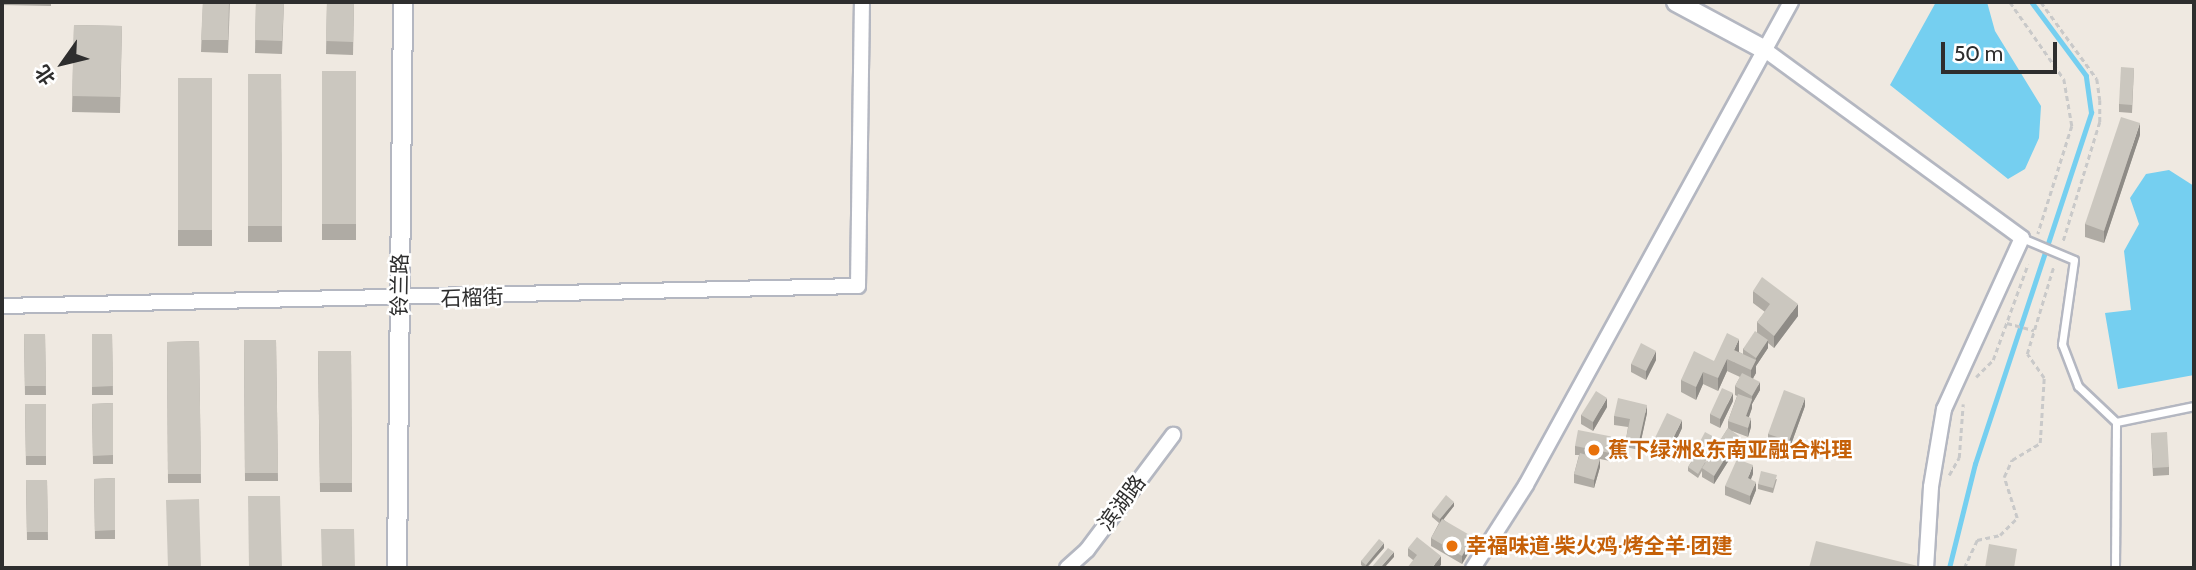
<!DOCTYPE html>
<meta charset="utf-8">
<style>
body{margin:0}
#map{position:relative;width:2196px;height:570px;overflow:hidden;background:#efe9e1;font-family:Cabin,"Noto Sans SC",sans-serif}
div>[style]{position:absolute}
.water>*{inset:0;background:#75cff0}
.stream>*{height:4.5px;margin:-2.25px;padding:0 2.25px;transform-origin:2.25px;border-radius:2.25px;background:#75cff0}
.path>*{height:2.5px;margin-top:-1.25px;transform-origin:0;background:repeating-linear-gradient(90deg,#c9c9c9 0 5px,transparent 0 8.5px)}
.roads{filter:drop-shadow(2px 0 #b4b7c1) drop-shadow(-2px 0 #b4b7c1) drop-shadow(0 2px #b4b7c1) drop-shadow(0 -2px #b4b7c1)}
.service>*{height:7px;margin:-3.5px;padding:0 3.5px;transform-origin:3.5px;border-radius:3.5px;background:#fff}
.minor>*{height:14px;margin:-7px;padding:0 7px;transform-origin:7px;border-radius:7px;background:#fff}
.tertiary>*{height:18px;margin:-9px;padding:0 9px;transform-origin:9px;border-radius:9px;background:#fff}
.wall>*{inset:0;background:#afaba4}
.shaded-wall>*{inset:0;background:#8e8b86}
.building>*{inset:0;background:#cbc7bf}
.dots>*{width:19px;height:19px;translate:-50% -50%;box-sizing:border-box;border:4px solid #fff;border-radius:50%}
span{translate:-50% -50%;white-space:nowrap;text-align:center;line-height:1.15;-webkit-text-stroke:5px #fff;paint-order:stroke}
.street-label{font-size:21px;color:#2e2e2e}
.food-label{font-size:21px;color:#c56008;font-weight:700}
.left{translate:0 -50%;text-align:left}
.frame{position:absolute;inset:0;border:4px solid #2e2e2e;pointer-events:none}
.north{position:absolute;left:28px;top:28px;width:70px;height:70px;-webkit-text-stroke:5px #fff;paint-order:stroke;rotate:236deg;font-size:19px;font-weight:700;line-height:28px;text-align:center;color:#2e2e2e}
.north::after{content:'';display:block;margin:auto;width:24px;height:32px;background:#2e2e2e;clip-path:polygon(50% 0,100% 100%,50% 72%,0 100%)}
.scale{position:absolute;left:1941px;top:42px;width:116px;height:32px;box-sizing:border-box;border:4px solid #2e2e2e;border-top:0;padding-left:9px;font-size:21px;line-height:24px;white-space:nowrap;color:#2e2e2e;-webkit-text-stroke:5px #fff;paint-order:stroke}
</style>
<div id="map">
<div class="water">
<div style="clip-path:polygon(1936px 2px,1987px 2px,1995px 31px,2041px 106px,2039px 138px,2025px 169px,2008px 179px,1890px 85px)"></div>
<div style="clip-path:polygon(2169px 170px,2194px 186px,2194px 375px,2118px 389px,2105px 313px,2131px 310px,2124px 251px,2139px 224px,2130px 198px,2146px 174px)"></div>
</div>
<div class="stream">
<div style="left:1949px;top:568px;width:107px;rotate:-76deg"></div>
<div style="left:1975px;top:464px;width:370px;rotate:-71.7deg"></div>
<div style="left:2091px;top:113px;width:37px;rotate:-98deg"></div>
<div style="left:2086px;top:76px;width:92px;rotate:-126.6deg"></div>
</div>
<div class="path">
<div style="left:2010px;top:2px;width:94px;rotate:55deg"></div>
<div style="left:2064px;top:79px;width:48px;rotate:80.3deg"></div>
<div style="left:2072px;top:126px;width:113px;rotate:107.5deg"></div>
<div style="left:2041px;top:2px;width:95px;rotate:54deg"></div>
<div style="left:2097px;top:79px;width:21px;rotate:82deg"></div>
<div style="left:2100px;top:100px;width:22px;rotate:90deg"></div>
<div style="left:2100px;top:122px;width:126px;rotate:107.1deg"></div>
<div style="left:2007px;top:323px;width:28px;rotate:15deg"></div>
<div style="left:1976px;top:377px;width:24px;rotate:-45deg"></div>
<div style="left:1993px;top:360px;width:102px;rotate:-70deg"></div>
<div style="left:1949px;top:475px;width:20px;rotate:-60deg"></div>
<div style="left:1959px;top:458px;width:54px;rotate:-85.8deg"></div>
<div style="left:1964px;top:568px;width:31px;rotate:-65deg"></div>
<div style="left:1977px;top:540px;width:24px;rotate:-12deg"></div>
<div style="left:2000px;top:535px;width:24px;rotate:-45deg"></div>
<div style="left:2017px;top:518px;width:43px;rotate:-107.6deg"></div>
<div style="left:2004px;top:477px;width:19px;rotate:-65deg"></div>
<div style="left:2012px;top:460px;width:33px;rotate:-31deg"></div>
<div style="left:2040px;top:443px;width:65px;rotate:-86.5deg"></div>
<div style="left:2044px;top:378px;width:29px;rotate:-125deg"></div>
<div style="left:2027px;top:354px;width:93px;rotate:-73.1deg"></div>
</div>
<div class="roads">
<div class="service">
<div style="left:2022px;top:238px;width:56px;rotate:22.9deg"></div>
<div style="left:2074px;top:260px;width:85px;rotate:98.1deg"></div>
<div style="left:2062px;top:344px;width:45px;rotate:69.1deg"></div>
<div style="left:2078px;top:386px;width:52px;rotate:43.5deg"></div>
<div style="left:2116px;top:422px;width:80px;rotate:-11.6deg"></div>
<div style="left:2115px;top:568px;width:146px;rotate:-89.6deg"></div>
</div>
<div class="minor">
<div style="left:1765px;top:50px;width:318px;rotate:36.2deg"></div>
<div style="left:2022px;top:238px;width:188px;rotate:114.5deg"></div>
<div style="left:1944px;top:409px;width:79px;rotate:99.5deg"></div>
<div style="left:1931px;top:487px;width:81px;rotate:93.5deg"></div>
<div style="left:2px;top:306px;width:856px;rotate:-1.34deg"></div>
<div style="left:858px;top:286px;width:284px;rotate:-89.2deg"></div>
<div style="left:1067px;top:568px;width:27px;rotate:-42deg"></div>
<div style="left:1087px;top:550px;width:144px;rotate:-53.2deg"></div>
<div style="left:1473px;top:568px;width:98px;rotate:-57.4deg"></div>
<div style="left:1526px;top:485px;width:551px;rotate:-61.25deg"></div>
</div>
<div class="tertiary">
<div style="left:1676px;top:2px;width:101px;rotate:28.3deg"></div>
<div style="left:397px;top:568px;width:566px;rotate:-89.39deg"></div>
</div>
</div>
<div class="wall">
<div style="clip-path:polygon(3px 2px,51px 2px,51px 6px,3px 5px)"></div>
<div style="clip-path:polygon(203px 2px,230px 2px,228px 53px,201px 52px)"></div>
<div style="clip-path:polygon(256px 2px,284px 2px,282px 54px,255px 53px)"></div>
<div style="clip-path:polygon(327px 2px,354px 2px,353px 55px,326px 54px)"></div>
<div style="clip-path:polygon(74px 25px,122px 26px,120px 113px,72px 112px)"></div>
<div style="clip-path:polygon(2134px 68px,2132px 113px,2119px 112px,2119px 104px)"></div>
<div style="clip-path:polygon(322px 71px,356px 71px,356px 240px,322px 240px)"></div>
<div style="clip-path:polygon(248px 74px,281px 74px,282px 242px,248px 242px)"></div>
<div style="clip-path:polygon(178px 78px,212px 78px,212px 246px,178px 246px)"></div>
<div style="clip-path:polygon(2140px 135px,2104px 243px,2085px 237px,2085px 224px)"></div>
<div style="clip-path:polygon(1753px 291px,1798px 316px,1774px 348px,1768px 343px,1768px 348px,1756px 366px,1756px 373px,1753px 378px,1760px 390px,1752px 404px,1752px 408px,1749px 417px,1751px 427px,1748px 437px,1732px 431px,1739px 444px,1714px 484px,1702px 477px,1702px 471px,1698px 478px,1688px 471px,1688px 467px,1695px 456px,1695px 451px,1716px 442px,1705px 461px,1706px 463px,1728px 428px,1728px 421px,1737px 396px,1735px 395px,1735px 386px,1740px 377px,1727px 371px,1718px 391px,1703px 384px,1696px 400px,1681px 392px,1681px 380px,1714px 361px,1739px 351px,1739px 352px,1743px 354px,1743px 349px,1757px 333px,1757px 322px,1765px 312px,1753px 303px)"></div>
<div style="clip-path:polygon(24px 334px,45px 334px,46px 395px,25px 395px)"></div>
<div style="clip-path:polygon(92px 334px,112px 334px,113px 395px,92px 395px)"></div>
<div style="clip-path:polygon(244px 340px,276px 340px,278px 481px,245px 481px)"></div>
<div style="clip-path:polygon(199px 341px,201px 483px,168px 483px,167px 342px)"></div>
<div style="clip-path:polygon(318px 351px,351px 351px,352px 492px,320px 492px)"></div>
<div style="clip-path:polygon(1656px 360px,1646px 380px,1631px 372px,1631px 364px)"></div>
<div style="clip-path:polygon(1733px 401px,1720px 428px,1710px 423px,1710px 414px)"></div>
<div style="clip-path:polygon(113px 403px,113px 464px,93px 464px,92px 404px)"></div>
<div style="clip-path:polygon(25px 404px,46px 404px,46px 465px,26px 465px)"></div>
<div style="clip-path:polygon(1805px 406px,1789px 450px,1768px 442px,1768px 434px)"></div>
<div style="clip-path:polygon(1607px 407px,1593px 431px,1581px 424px,1581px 415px)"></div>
<div style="clip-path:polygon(1647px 413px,1639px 450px,1626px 447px,1626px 439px,1628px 427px,1614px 425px,1614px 416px)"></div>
<div style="clip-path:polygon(1682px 428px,1668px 458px,1653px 451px,1653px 442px)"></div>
<div style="clip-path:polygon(2151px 433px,2169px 467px,2169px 475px,2153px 476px)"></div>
<div style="clip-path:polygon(1614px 445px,1610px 461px,1600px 459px,1600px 467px,1594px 488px,1574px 483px,1574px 474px,1579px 455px,1575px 455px,1575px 446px)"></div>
<div style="clip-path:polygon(1753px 474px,1751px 479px,1756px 490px,1750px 505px,1725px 495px,1725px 486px)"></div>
<div style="clip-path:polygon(115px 478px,115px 539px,95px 539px,94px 479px)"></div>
<div style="clip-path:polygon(1777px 479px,1773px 493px,1758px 489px,1758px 484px)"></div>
<div style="clip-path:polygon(26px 480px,47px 480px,48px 540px,27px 540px)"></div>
<div style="clip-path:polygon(1454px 506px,1443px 519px,1473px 545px,1462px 564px,1431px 546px,1431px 538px,1439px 523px,1432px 517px,1432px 513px)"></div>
<div style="clip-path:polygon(1384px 548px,1367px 568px,1365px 568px,1361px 565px,1361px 561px)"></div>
<div style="clip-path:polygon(1408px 548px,1441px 565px,1413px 560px,1408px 556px)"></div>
</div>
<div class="shaded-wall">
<div style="clip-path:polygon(2140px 123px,2140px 135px,2104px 243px,2104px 231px)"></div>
<div style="clip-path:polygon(1798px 304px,1798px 316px,1774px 348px,1774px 336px)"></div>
<div style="clip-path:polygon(1739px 339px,1739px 351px,1734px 363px,1734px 350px)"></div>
<div style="clip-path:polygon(1768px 340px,1768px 348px,1756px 366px,1756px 373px,1751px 382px,1751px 370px,1756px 360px,1756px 358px)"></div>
<div style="clip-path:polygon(1656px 351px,1656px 360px,1646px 380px,1646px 371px)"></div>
<div style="clip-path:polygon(1727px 359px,1727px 371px,1718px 391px,1718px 378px)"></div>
<div style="clip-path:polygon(1703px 372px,1703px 384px,1696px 400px,1696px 387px)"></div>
<div style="clip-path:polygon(1760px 382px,1760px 390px,1752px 404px,1752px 408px,1746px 425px,1746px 416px,1752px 400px,1752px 396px)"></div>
<div style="clip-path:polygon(1733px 393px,1733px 401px,1720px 428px,1720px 419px)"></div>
<div style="clip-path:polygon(1607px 398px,1607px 407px,1593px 431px,1593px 422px)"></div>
<div style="clip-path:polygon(1805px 398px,1805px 406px,1789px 450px,1789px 441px)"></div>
<div style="clip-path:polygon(1647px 405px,1647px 413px,1639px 450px,1639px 441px)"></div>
<div style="clip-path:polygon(1751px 418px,1751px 427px,1748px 437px,1748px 428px)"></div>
<div style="clip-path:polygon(1682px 420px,1682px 428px,1668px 458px,1668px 449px)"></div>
<div style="clip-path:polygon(1739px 436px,1739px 444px,1714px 484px,1714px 476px)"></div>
<div style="clip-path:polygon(1614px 437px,1614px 445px,1610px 461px,1610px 453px)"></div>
<div style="clip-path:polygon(1716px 438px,1716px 442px,1705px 461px,1705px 457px)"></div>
<div style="clip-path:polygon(1600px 459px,1600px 467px,1594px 488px,1594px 480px)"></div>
<div style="clip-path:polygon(1753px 465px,1753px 474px,1748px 486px,1748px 478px)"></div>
<div style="clip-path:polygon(1756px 482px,1756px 490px,1750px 505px,1750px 496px)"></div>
<div style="clip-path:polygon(1454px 502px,1454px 506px,1440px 524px,1440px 519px)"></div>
<div style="clip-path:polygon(1473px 537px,1473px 545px,1462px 564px,1462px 556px)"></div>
<div style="clip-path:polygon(1384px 543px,1384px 548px,1366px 568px,1366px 565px)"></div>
<div style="clip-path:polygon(1394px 552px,1394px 557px,1384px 568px,1380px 568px)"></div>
<div style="clip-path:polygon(1441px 556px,1441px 565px,1438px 568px,1432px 568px)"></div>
</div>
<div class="building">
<div style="clip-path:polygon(203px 2px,229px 2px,228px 40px,201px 40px)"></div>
<div style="clip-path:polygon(256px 2px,284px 2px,282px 41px,255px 40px)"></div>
<div style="clip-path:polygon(327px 2px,354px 2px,353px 42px,326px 41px)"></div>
<div style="clip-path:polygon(74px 25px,122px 26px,120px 97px,72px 96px)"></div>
<div style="clip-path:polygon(2121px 67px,2134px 68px,2132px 105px,2119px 104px)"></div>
<div style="clip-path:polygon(322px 71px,356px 71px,356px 224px,322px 224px)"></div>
<div style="clip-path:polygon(248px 74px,281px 74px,282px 226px,248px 226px)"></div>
<div style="clip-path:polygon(178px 78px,212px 78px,212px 230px,178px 230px)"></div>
<div style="clip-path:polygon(2121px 117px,2140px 123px,2104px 231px,2085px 224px)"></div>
<div style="clip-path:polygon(1762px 277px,1798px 304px,1774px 336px,1757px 322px,1770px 304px,1753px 291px)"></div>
<div style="clip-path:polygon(1755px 331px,1768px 340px,1756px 358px,1743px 349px)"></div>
<div style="clip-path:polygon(1727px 333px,1739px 339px,1734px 350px,1756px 360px,1751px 370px,1727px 359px,1718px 378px,1703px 372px,1696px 387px,1681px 380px,1694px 351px,1714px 361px)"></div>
<div style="clip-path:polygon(24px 334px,45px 334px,46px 386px,25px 386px)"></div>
<div style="clip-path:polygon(92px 334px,112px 334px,113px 386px,92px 387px)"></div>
<div style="clip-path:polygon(244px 340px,276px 340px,278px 473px,245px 473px)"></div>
<div style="clip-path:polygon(199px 341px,201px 474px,168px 474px,167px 342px)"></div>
<div style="clip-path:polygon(1641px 343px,1656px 351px,1646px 371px,1631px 364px)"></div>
<div style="clip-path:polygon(318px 351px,351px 351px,352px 483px,320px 483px)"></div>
<div style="clip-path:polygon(1742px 373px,1760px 382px,1752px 396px,1735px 386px)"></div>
<div style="clip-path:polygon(1722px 388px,1733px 393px,1720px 419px,1710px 414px)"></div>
<div style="clip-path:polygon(1784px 390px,1805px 398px,1789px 441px,1768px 434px)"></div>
<div style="clip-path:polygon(1596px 391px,1607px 398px,1593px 422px,1581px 415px)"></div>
<div style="clip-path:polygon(1738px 394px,1752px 399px,1746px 416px,1751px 418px,1748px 428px,1728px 421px)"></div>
<div style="clip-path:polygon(1618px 398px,1647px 405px,1639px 441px,1626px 439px,1630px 419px,1614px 416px)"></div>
<div style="clip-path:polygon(113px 403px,113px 455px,93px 456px,92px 404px)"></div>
<div style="clip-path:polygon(25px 404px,46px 404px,46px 456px,26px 456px)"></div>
<div style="clip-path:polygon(1667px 413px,1682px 420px,1668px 449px,1653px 442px)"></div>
<div style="clip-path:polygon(1728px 428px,1739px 436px,1714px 476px,1702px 468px)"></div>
<div style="clip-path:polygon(1578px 430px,1614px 437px,1610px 453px,1575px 446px)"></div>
<div style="clip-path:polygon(1705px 432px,1716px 438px,1705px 457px,1695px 451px)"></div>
<div style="clip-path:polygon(2167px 432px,2169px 467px,2153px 468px,2151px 433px)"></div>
<div style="clip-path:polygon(1580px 453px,1600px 459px,1594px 480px,1574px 474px)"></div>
<div style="clip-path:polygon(1696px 455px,1706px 461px,1698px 474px,1688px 467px)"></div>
<div style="clip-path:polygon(1737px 459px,1753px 465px,1748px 478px,1756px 482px,1750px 496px,1725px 486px)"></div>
<div style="clip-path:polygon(1761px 471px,1777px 475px,1773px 488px,1758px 484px)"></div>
<div style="clip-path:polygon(115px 478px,115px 530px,95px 531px,94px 479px)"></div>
<div style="clip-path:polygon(26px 480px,47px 480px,48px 532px,27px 532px)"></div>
<div style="clip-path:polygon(1446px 495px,1454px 502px,1440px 519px,1432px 513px)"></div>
<div style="clip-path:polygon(248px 496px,280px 496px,282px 568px,249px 568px)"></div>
<div style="clip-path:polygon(199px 499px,201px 568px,168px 568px,166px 500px)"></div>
<div style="clip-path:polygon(1442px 519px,1473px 537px,1462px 556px,1431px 538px)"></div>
<div style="clip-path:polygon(321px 529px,354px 529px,355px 568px,322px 568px)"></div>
<div style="clip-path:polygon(1417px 537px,1441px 556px,1432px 568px,1407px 568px,1417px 555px,1408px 548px)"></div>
<div style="clip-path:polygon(1379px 539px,1384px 543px,1366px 565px,1361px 561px)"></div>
<div style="clip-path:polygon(1816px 541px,1922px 567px,1922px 568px,1809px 568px)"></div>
<div style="clip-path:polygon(1989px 544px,2017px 549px,2014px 568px,1985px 568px)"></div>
<div style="clip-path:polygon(1388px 548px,1394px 552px,1380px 568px,1371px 568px)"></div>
</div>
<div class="dots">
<div style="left:1594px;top:450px;background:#e8710a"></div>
<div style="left:1452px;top:546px;background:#e8710a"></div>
</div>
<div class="street-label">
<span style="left:400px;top:285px;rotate:-89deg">铃兰路</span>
<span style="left:472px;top:298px;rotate:-2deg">石榴街</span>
<span style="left:1122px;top:503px;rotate:-53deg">滨湖路</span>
</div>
<div class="food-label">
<span class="left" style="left:1608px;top:450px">蕉下绿洲&amp;东南亚融合料理</span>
<span class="left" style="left:1466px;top:546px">幸福味道·柴火鸡·烤全羊·团建</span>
</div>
<div class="frame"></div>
<div class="north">北</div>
<div class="scale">50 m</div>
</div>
